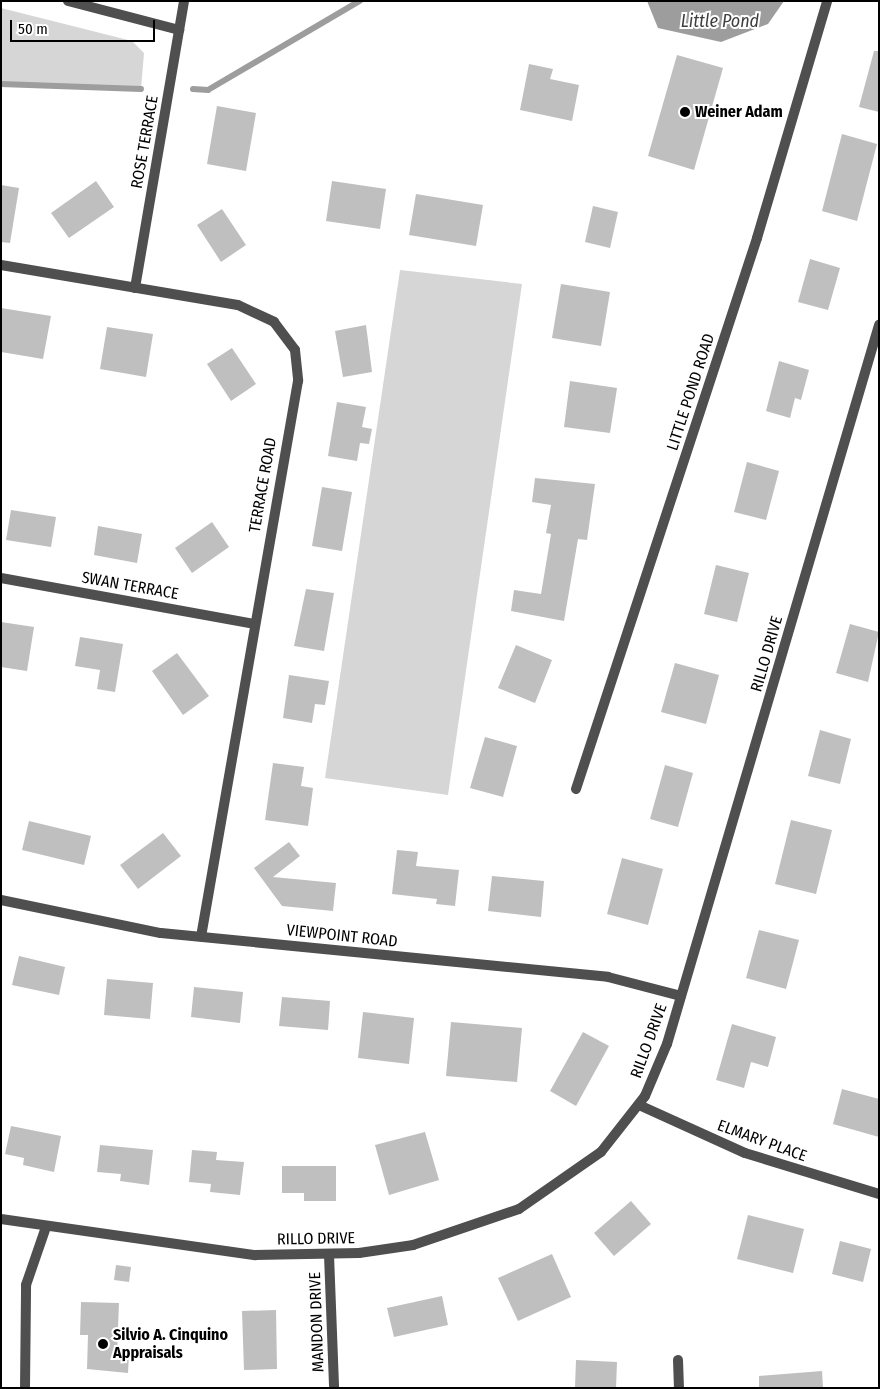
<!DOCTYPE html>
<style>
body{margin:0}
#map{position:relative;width:880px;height:1389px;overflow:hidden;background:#fff;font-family:"Fira Sans Condensed",sans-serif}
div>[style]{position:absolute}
.green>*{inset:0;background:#d6d6d6}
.water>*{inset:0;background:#9d9d9d}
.stream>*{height:5.5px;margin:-2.75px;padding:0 2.75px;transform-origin:2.75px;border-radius:2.75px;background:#9d9d9d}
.building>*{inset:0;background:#bfbfbf}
.street>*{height:10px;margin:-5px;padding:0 5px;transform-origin:5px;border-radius:5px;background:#4f4f4f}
.dots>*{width:14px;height:14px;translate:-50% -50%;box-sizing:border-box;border:2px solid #fff;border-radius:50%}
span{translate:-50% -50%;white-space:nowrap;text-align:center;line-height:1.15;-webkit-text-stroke:4px #fff;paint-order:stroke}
.poi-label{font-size:16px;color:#000;font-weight:700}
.left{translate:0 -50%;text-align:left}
.street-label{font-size:16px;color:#000}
.water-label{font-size:18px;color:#3e3e3e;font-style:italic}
.frame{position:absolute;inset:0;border:2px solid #000;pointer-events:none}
.scale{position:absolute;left:10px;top:20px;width:145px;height:22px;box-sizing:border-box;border:2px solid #000;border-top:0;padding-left:6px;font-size:15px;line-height:18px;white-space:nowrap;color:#000;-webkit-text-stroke:4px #fff;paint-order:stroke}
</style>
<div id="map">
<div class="green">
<div style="clip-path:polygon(1px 8px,132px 41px,144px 53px,141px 89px,1px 84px)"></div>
<div style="clip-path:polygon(400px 270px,522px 284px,448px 795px,325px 778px)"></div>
</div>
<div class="water">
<div style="clip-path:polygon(647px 1px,784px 1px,768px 24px,721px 42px,658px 28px)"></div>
</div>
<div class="stream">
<div style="left:1px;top:84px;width:140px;rotate:2deg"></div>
<div style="left:193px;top:89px;width:15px;rotate:4deg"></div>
<div style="left:208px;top:90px;width:176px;rotate:-30.4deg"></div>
</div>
<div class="building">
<div style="clip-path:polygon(874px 51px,879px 51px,879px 112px,859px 107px)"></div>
<div style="clip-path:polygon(677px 55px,723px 68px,694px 170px,648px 156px)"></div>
<div style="clip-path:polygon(529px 64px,553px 69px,550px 79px,579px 85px,572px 121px,520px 110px)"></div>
<div style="clip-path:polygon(217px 106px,256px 113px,246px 171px,207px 164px)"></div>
<div style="clip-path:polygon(842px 134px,877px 144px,857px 221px,822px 211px)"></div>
<div style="clip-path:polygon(96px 181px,114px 207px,69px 238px,51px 213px)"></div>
<div style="clip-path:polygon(332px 181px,386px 189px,380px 229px,326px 221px)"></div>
<div style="clip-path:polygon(1px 185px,19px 188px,10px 243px,1px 242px)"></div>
<div style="clip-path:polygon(416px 194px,483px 205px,476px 246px,409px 235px)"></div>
<div style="clip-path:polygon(593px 206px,618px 212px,610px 248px,585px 242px)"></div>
<div style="clip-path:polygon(222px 209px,246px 245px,221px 262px,197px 225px)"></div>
<div style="clip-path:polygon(810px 259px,840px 268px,828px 310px,798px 302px)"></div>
<div style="clip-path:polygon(561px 284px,610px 292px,601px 346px,552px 338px)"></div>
<div style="clip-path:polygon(1px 308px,51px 316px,43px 359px,1px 352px)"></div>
<div style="clip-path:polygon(366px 325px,372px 372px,343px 377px,335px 331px)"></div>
<div style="clip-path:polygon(107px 327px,153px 334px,146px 377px,100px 369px)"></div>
<div style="clip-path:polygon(232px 348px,256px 384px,231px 401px,207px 364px)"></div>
<div style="clip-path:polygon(779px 361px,809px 370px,801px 400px,795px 398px,790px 418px,766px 411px)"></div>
<div style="clip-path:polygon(570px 381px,617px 388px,610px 433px,564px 427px)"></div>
<div style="clip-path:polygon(337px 402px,366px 407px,362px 427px,372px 429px,369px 444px,360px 443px,357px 461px,328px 456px)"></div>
<div style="clip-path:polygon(747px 462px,779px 471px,766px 520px,734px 512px)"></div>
<div style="clip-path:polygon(535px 478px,595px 484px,587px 540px,578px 539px,564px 621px,511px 611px,514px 590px,541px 594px,551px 534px,546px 533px,551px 505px,532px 502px)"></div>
<div style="clip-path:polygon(322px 487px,352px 492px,342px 551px,312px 546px)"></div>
<div style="clip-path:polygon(11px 510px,56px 517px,51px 547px,6px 540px)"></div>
<div style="clip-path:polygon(212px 522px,229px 547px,192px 573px,175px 548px)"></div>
<div style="clip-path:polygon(98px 526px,142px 534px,137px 563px,94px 555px)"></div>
<div style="clip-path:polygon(716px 565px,749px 573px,737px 622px,704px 614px)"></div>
<div style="clip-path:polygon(306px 589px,334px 593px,324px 651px,294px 646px)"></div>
<div style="clip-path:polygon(1px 622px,34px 627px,27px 671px,1px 667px)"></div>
<div style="clip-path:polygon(850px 624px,879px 632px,868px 682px,836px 673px)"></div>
<div style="clip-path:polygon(80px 637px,123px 644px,115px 692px,97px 689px,100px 670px,75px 666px)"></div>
<div style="clip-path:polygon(516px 645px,552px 660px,535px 703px,498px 688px)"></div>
<div style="clip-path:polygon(177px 653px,209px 696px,183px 715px,152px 671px)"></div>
<div style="clip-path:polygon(675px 663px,719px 675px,706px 724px,661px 712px)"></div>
<div style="clip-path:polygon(289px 675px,329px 681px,325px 705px,315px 704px,312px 723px,283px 718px)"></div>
<div style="clip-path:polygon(820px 730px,851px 739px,840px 784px,808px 776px)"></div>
<div style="clip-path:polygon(485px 737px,517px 746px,503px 797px,470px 788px)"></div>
<div style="clip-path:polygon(273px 763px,304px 767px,301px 786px,313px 788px,308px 826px,265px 820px)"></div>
<div style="clip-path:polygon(665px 765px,693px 773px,678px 827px,650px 819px)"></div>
<div style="clip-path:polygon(791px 820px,832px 830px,816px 894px,775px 884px)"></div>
<div style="clip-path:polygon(29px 821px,91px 836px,84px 865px,22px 850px)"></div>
<div style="clip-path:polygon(163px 833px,181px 856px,138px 889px,120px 865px)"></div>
<div style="clip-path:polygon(289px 842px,300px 856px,273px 877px,336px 883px,333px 911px,282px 906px,254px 868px)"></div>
<div style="clip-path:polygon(397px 850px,418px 852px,416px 866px,459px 870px,455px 906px,436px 904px,437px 899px,392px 894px)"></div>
<div style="clip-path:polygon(622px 858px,663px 869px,648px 925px,607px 914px)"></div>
<div style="clip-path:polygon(492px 876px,544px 881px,541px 917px,488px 911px)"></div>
<div style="clip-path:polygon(759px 930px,799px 940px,786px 989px,746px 978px)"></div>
<div style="clip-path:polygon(19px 956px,65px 967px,59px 995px,12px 985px)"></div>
<div style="clip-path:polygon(107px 979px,153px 983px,150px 1019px,104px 1015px)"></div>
<div style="clip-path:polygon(194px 987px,243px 992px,240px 1023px,191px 1017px)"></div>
<div style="clip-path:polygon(282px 997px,330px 1001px,328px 1030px,279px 1026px)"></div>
<div style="clip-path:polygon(363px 1012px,414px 1018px,409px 1064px,358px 1058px)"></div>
<div style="clip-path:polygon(451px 1022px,522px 1028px,517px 1082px,446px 1076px)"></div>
<div style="clip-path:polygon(732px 1024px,776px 1037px,768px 1067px,751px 1062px,744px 1088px,716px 1080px)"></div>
<div style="clip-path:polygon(583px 1032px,609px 1046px,576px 1106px,550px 1091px)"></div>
<div style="clip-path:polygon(842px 1089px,879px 1099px,879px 1137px,833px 1124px)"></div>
<div style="clip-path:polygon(11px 1126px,61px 1136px,54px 1172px,23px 1165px,24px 1158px,5px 1154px)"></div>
<div style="clip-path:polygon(425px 1132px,439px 1180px,389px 1195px,375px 1145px)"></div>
<div style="clip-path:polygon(100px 1145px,153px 1150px,149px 1185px,120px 1181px,121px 1174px,97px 1172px)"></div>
<div style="clip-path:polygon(192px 1150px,217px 1152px,216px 1160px,244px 1162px,240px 1195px,210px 1192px,211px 1184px,189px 1182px)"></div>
<div style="clip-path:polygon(282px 1166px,336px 1166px,336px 1201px,304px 1201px,304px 1193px,282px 1193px)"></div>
<div style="clip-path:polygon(631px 1201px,651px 1224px,614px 1256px,594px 1233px)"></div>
<div style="clip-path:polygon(748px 1215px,804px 1229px,793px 1273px,737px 1259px)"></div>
<div style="clip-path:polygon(840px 1241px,871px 1249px,863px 1282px,832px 1274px)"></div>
<div style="clip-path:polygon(552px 1254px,571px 1297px,518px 1321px,498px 1278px)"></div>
<div style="clip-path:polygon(116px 1265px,131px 1267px,129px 1282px,114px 1280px)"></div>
<div style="clip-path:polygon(442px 1296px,448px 1325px,394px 1337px,387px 1308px)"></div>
<div style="clip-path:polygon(81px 1302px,119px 1303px,117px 1354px,129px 1354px,128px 1373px,87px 1369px,88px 1335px,80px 1335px)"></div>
<div style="clip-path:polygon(276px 1310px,277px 1369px,244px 1370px,242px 1311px)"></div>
<div style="clip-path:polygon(576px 1360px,617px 1362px,616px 1388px,575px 1387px)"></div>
<div style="clip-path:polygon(822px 1371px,823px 1388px,759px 1388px,759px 1376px)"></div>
</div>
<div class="street">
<div style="left:68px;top:1px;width:115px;rotate:14.6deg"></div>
<div style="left:1px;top:265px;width:240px;rotate:9.6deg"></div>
<div style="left:238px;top:305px;width:40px;rotate:25deg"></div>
<div style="left:274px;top:322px;width:35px;rotate:53deg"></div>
<div style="left:295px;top:350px;width:31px;rotate:84deg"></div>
<div style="left:298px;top:381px;width:564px;rotate:99.9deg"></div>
<div style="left:135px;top:288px;width:291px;rotate:-80.3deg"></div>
<div style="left:1px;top:578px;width:257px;rotate:10.3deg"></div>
<div style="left:576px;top:789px;width:580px;rotate:-71.81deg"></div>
<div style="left:757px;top:238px;width:247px;rotate:-73.5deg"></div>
<div style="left:1px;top:900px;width:163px;rotate:11.7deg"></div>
<div style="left:161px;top:933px;width:449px;rotate:5.6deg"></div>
<div style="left:608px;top:977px;width:75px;rotate:14.6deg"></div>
<div style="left:639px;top:1105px;width:116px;rotate:24.4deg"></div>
<div style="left:745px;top:1153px;width:140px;rotate:17deg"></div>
<div style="left:1px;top:1219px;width:257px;rotate:8.1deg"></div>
<div style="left:255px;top:1255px;width:104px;rotate:-1.1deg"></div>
<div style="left:359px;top:1253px;width:55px;rotate:-8.4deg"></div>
<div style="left:413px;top:1245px;width:112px;rotate:-18.8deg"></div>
<div style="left:519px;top:1209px;width:100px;rotate:-34.8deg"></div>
<div style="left:601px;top:1152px;width:71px;rotate:-51.8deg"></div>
<div style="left:645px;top:1096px;width:56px;rotate:-67.1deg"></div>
<div style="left:667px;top:1044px;width:750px;rotate:-73.57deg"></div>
<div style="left:329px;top:1255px;width:133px;rotate:87.8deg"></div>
<div style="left:678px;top:1360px;width:28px;rotate:88deg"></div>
<div style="left:25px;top:1388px;width:103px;rotate:-89.4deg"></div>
<div style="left:26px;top:1285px;width:61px;rotate:-71deg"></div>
</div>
<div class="dots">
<div style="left:685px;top:112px;background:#000"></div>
<div style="left:103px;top:1344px;background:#000"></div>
</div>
<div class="poi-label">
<span class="left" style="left:695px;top:112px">Weiner Adam</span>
<span class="left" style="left:113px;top:1344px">Silvio A. Cinquino<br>Appraisals</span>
</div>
<div class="street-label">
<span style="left:145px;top:142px;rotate:-80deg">ROSE TERRACE</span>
<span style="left:691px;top:392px;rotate:-72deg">LITTLE POND ROAD</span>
<span style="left:263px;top:485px;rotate:-80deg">TERRACE ROAD</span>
<span style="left:130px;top:586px;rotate:10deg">SWAN TERRACE</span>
<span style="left:767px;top:654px;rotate:-74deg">RILLO DRIVE</span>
<span style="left:342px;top:936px;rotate:6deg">VIEWPOINT ROAD</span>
<span style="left:649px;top:1041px;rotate:-70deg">RILLO DRIVE</span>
<span style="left:762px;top:1141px;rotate:20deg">ELMARY PLACE</span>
<span style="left:316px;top:1239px;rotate:-1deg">RILLO DRIVE</span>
<span style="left:317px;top:1322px;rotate:-92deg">MANDON DRIVE</span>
</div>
<div class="water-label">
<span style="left:720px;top:21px">Little Pond</span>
</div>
<div class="frame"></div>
<div class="scale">50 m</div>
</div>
